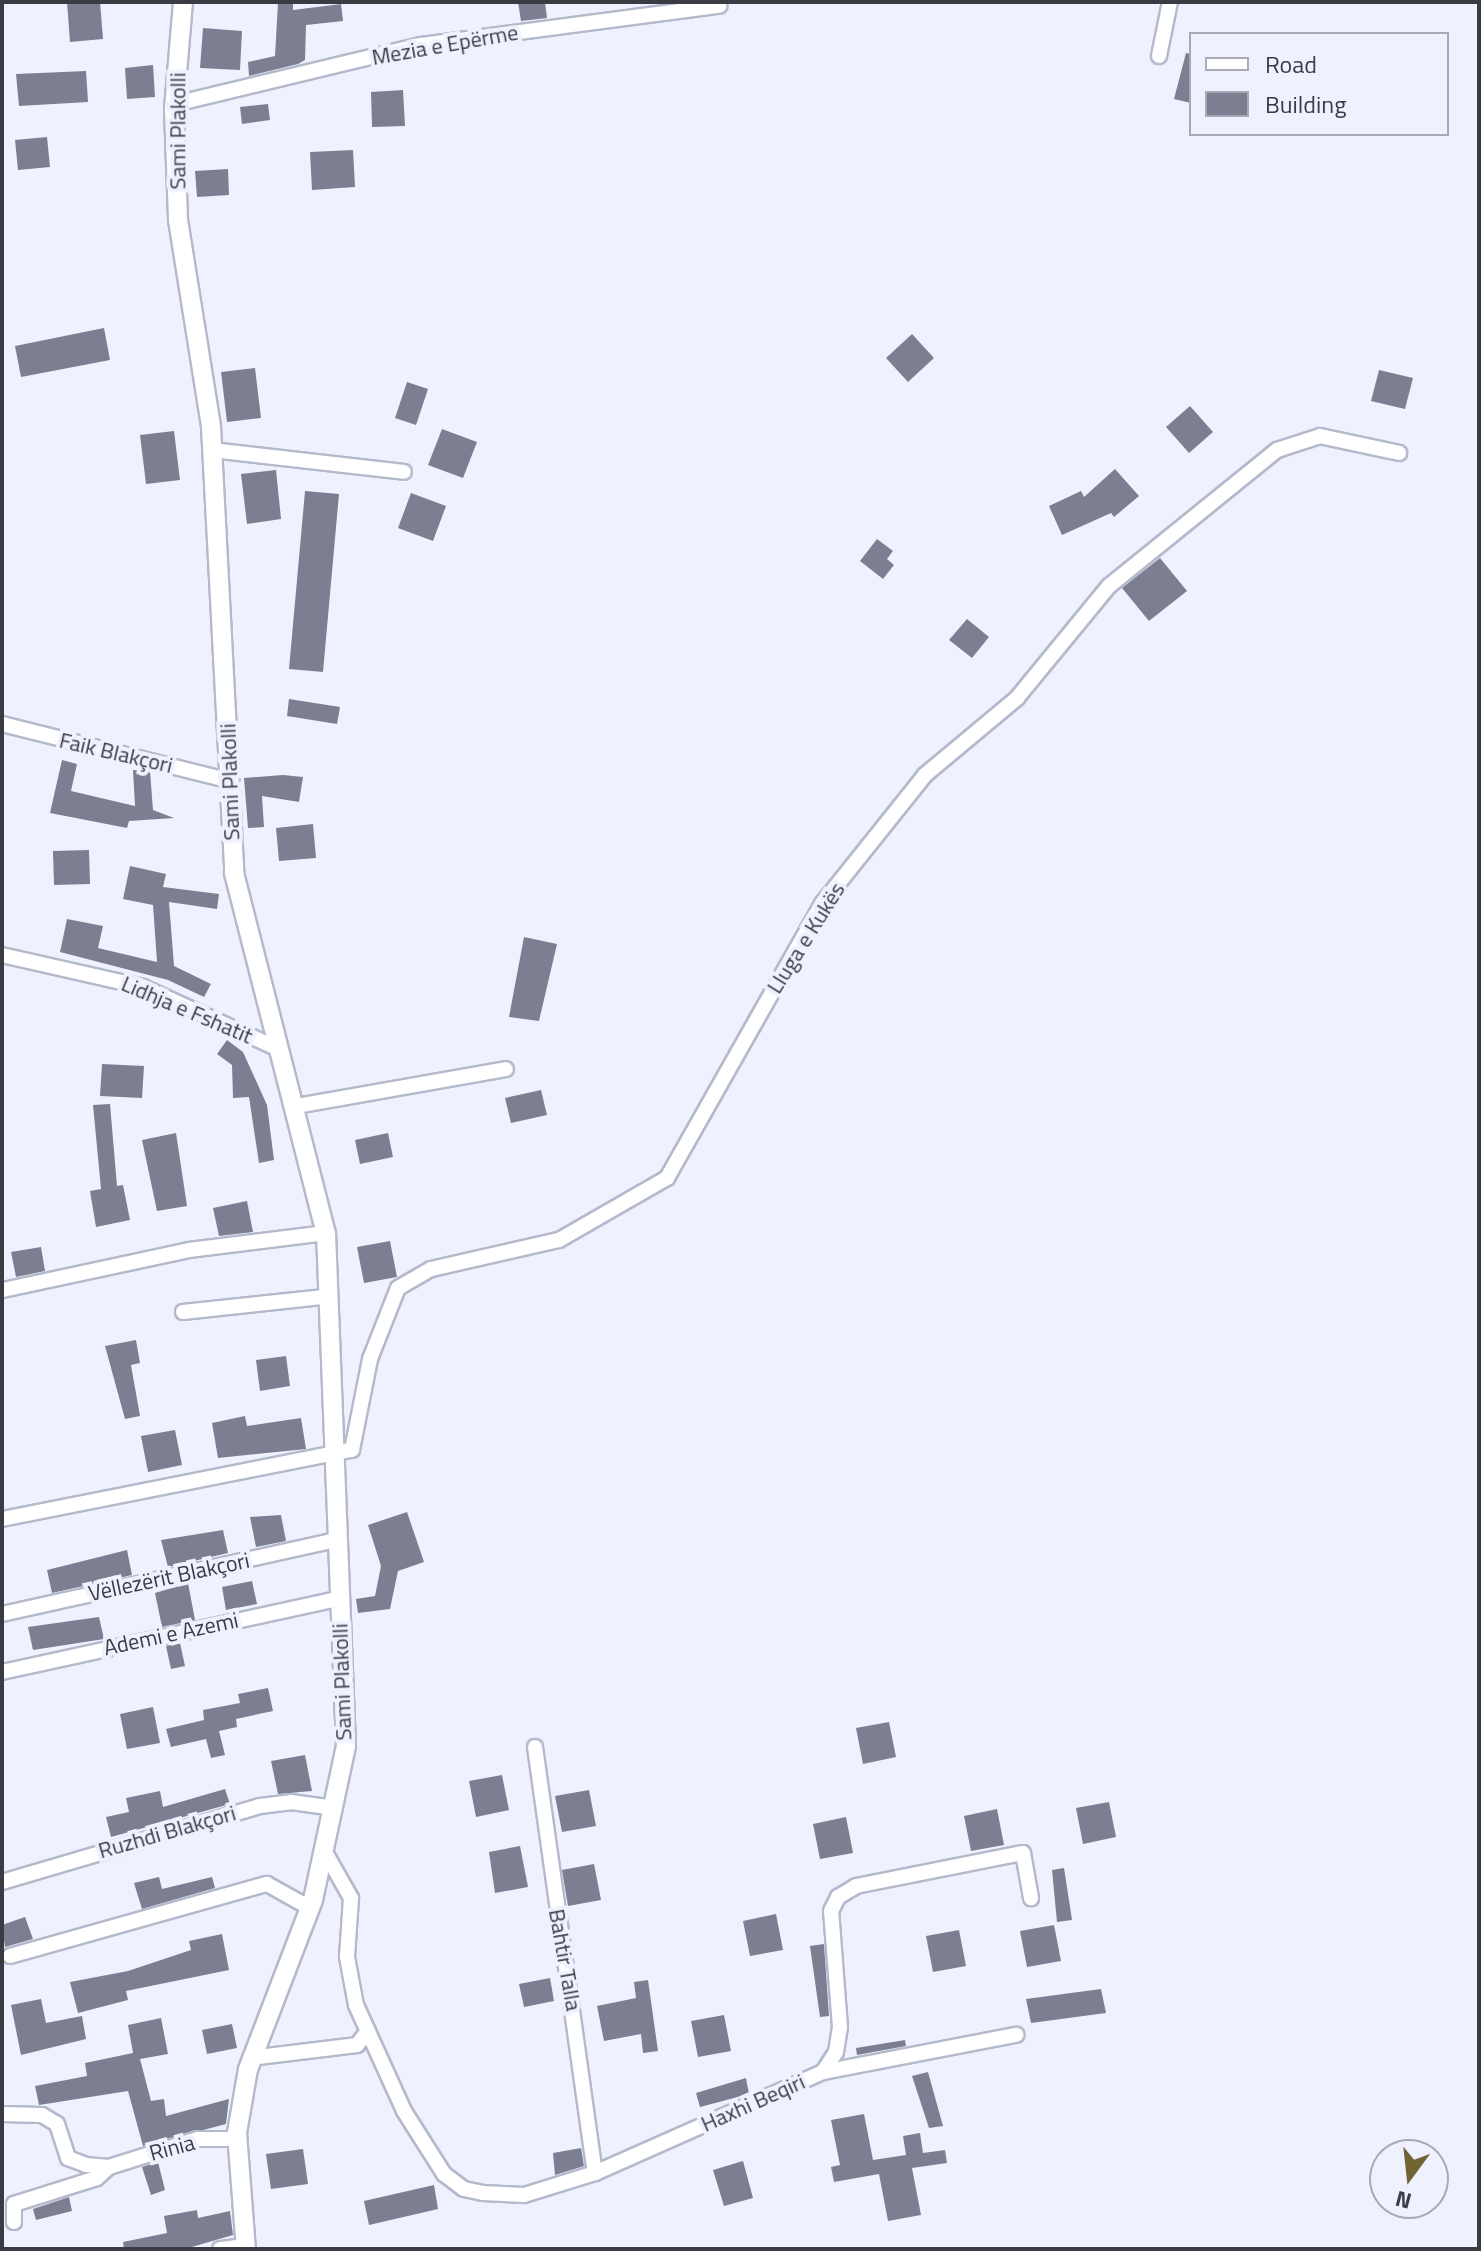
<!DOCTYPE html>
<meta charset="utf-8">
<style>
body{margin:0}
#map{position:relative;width:1481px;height:2251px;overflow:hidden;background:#eff2fe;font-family:"Titillium Web",sans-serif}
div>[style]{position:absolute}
.building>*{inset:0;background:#7b7f91}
.roads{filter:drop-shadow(2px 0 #b4b9cc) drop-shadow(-2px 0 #b4b9cc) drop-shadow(0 2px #b4b9cc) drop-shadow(0 -2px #b4b9cc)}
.minor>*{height:14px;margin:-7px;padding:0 7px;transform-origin:7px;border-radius:7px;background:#fff}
.tertiary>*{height:18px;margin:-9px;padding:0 9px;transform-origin:9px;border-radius:9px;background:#fff}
span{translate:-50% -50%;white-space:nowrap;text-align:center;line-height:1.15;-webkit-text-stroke:8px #eff2fe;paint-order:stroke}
.street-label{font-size:22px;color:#3a3c44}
.frame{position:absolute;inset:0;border:4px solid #3a3c44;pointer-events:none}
.legend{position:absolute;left:1189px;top:32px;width:260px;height:104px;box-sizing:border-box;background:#eff2fe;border:2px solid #a7a9b4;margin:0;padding:10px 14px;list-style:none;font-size:24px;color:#3a3c44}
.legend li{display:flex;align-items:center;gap:16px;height:40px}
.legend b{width:40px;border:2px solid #a7a9b4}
.north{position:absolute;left:1369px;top:2139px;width:80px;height:80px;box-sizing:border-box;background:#eff2fe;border:2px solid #a7a9b4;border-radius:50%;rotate:195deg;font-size:22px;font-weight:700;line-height:32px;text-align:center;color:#3a3c44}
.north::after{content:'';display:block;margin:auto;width:28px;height:36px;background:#726432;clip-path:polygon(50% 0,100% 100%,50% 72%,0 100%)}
</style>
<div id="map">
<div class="building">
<div style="clip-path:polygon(67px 2px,100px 2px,103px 39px,70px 42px)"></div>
<div style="clip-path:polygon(278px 2px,293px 2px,293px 10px,341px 4px,343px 21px,306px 25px,305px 60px,298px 64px,249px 76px,248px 62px,275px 56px)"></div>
<div style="clip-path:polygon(518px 2px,545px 2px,547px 18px,521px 21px)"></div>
<div style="clip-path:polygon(203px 28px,242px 31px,240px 70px,200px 68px)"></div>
<div style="clip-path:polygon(1186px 53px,1191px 54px,1191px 103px,1174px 99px)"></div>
<div style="clip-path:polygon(153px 65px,155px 97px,127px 99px,125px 68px)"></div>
<div style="clip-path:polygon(86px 71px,88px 102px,19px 106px,16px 74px)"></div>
<div style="clip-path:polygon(403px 90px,405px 126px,372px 127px,371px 92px)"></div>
<div style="clip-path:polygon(268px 104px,270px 120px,242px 124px,240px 107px)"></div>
<div style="clip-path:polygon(47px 137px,50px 167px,18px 170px,15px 140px)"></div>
<div style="clip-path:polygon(353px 150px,355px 187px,312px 190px,310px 152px)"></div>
<div style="clip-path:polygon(228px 169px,229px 195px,197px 197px,195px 171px)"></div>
<div style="clip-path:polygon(104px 328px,110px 360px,21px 377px,15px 346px)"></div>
<div style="clip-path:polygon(912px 334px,934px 358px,908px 382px,886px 358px)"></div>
<div style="clip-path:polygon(255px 368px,261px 418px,227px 422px,221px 372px)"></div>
<div style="clip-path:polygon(1379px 370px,1413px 378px,1405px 409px,1371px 401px)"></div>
<div style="clip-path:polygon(407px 382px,428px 389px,416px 425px,395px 418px)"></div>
<div style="clip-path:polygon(1190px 406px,1213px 432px,1189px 453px,1166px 427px)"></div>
<div style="clip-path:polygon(442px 429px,477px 442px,463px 478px,428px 465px)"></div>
<div style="clip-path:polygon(174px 431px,180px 480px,146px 484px,140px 435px)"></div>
<div style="clip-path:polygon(1115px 469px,1139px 496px,1114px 517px,1111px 513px,1062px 535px,1049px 506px,1081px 491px,1084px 497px)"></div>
<div style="clip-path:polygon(276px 470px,281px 519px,247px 524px,241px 474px)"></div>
<div style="clip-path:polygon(305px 491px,339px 494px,323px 672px,289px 669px)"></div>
<div style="clip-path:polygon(411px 493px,446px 506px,433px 541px,398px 528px)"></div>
<div style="clip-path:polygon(877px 539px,893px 551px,887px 559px,894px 565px,883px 579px,860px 561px)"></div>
<div style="clip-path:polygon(1160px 558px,1187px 591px,1149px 621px,1122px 588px)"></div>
<div style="clip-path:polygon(967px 619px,989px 637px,972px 658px,949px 640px)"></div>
<div style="clip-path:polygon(289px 699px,340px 707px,337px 724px,287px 716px)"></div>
<div style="clip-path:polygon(62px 760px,77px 764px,71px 791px,135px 806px,133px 770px,150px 771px,153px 810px,174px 818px,129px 821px,127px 828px,50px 813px)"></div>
<div style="clip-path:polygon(283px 775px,303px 777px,299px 802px,262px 796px,264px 827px,248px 828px,244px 778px)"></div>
<div style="clip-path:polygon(313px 824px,316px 858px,279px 861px,276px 828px)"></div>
<div style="clip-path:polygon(89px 850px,90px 884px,54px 885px,53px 851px)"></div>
<div style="clip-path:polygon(130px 866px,166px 874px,163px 887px,219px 894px,217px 909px,169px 902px,174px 966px,211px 984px,204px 997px,168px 980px,60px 952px,67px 919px,103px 926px,98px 948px,157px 962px,153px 905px,123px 899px)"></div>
<div style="clip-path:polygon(524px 937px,557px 944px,539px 1021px,509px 1017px)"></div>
<div style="clip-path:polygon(227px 1040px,243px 1052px,267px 1105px,274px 1160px,259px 1163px,249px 1097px,233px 1098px,232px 1065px,217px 1054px)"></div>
<div style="clip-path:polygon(102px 1064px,144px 1066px,142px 1098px,100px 1096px)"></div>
<div style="clip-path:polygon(541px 1090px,547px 1115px,511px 1123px,505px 1098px)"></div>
<div style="clip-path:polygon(110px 1104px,117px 1186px,123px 1185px,130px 1220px,96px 1227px,90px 1191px,101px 1189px,93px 1105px)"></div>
<div style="clip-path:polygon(176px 1133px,187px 1206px,157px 1211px,142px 1140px)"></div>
<div style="clip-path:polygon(388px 1133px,393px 1157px,360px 1164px,355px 1140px)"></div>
<div style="clip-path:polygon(247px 1201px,253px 1232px,219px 1236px,213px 1208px)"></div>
<div style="clip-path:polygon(390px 1241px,397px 1277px,364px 1283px,357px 1247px)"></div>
<div style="clip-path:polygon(41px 1247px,45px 1271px,16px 1277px,11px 1252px)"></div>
<div style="clip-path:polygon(136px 1340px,140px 1363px,131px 1365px,140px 1416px,125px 1419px,105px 1346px)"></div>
<div style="clip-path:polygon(286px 1356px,290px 1386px,260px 1391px,256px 1360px)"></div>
<div style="clip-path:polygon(245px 1416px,247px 1426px,301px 1418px,306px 1449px,218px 1458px,212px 1423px)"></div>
<div style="clip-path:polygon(175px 1430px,182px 1465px,148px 1472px,141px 1436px)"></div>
<div style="clip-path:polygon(407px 1512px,424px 1562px,398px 1571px,390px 1609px,358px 1613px,356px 1599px,375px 1596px,381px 1566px,368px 1525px)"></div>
<div style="clip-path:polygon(281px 1515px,286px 1541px,256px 1547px,250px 1517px)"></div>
<div style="clip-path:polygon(223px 1530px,228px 1553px,168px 1567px,161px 1540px)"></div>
<div style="clip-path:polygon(127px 1550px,132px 1575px,52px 1593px,47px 1570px)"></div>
<div style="clip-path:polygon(252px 1581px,257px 1604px,226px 1610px,222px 1587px)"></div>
<div style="clip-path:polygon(188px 1583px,195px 1620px,162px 1627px,155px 1593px)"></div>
<div style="clip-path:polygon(99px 1617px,104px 1639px,33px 1650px,28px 1627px)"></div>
<div style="clip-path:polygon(180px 1643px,185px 1666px,171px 1669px,166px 1646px)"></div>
<div style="clip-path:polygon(268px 1688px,273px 1711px,236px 1719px,237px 1727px,219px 1731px,225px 1755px,211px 1758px,206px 1739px,171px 1747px,166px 1729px,204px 1720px,203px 1710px,240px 1703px,238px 1694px)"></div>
<div style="clip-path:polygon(153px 1707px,160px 1743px,127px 1749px,120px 1714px)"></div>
<div style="clip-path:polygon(889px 1722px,896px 1757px,863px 1764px,856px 1728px)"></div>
<div style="clip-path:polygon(305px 1755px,312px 1791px,278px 1794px,271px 1761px)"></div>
<div style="clip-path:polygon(502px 1775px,509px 1810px,476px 1817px,469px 1781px)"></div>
<div style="clip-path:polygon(225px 1789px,230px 1804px,111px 1837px,106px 1817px,129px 1812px,126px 1798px,160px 1791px,163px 1807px)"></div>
<div style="clip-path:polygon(589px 1790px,596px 1826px,562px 1832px,555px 1796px)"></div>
<div style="clip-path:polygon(1109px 1802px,1116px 1837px,1083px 1844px,1076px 1808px)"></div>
<div style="clip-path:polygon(997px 1809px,1004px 1845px,971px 1851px,964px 1816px)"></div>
<div style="clip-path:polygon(846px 1817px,853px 1853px,820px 1859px,813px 1824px)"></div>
<div style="clip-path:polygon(520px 1846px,528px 1887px,495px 1893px,489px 1852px)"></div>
<div style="clip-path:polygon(594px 1864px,601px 1900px,568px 1906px,562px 1870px)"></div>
<div style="clip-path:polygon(1064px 1868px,1072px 1920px,1057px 1922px,1052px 1870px)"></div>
<div style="clip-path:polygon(159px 1877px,162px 1889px,212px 1877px,215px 1888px,142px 1909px,134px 1883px)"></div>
<div style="clip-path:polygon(776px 1914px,783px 1950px,750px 1956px,743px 1921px)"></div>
<div style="clip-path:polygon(25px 1917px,33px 1939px,5px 1947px,2px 1925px)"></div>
<div style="clip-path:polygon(1054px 1925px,1061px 1961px,1027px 1967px,1020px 1931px)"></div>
<div style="clip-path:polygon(959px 1930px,966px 1966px,933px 1972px,926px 1936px)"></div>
<div style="clip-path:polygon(222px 1934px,229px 1970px,126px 1991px,128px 2000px,78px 2013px,70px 1982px,128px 1971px,191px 1950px,189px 1941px)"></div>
<div style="clip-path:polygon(824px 1944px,829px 2016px,820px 2017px,810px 1946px)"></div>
<div style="clip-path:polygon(550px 1978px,554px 2001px,524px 2007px,519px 1984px)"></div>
<div style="clip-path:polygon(648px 1980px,658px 2051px,643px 2053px,641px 2034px,604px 2041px,597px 2006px,636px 1998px,634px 1982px)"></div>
<div style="clip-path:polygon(1101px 1989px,1106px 2013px,1031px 2023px,1026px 1999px)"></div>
<div style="clip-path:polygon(41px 1999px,46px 2023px,82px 2016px,86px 2039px,21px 2055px,11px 2005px)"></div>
<div style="clip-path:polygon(724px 2015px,731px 2051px,698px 2057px,691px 2021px)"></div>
<div style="clip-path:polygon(161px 2018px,168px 2054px,140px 2059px,151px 2101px,164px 2099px,166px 2116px,229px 2099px,226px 2124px,143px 2146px,128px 2091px,39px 2105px,35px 2086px,87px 2076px,85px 2063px,133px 2053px,128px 2025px)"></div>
<div style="clip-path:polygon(232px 2024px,237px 2048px,207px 2054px,202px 2030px)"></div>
<div style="clip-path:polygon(905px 2040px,906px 2046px,857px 2055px,856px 2048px)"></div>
<div style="clip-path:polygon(928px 2072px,943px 2126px,929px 2128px,912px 2076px)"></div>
<div style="clip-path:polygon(746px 2078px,749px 2094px,700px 2107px,696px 2093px)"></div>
<div style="clip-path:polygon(864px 2114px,873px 2160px,906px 2155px,903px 2136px,920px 2133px,923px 2153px,945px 2150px,947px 2163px,912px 2168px,921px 2215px,888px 2221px,879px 2174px,834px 2182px,831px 2167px,840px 2165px,831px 2120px)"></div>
<div style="clip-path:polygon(581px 2148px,584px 2166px,555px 2175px,553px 2153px)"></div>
<div style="clip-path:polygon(303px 2149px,308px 2184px,271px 2189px,266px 2154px)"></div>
<div style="clip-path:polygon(743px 2161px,753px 2198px,724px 2206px,713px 2170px)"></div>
<div style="clip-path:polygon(158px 2162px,165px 2190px,151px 2195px,142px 2167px)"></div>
<div style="clip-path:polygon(434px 2185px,438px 2209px,369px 2225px,364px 2201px)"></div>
<div style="clip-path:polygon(69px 2197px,72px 2211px,36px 2220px,33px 2209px)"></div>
<div style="clip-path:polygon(197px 2210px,198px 2218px,230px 2211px,233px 2235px,185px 2249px,124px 2249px,123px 2242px,167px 2233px,164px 2216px)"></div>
</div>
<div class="roads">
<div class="minor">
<div style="left:1159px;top:56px;width:55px;rotate:-78.5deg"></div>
<div style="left:175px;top:104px;width:253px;rotate:-13.5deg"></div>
<div style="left:421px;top:45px;width:301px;rotate:-7.5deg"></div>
<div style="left:212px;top:450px;width:193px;rotate:6.5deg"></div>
<div style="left:2px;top:724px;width:235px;rotate:14deg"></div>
<div style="left:2px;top:955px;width:145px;rotate:12.8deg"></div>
<div style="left:143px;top:987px;width:146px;rotate:24.6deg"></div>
<div style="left:297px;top:1106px;width:212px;rotate:-10deg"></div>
<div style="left:3px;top:1290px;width:190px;rotate:-12.1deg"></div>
<div style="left:189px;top:1250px;width:138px;rotate:-7.1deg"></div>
<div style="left:183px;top:1312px;width:142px;rotate:-6.1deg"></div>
<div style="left:2px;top:1519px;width:357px;rotate:-11.2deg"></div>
<div style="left:352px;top:1450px;width:93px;rotate:-78.8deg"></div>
<div style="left:370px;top:1359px;width:76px;rotate:-68.5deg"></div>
<div style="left:398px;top:1288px;width:38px;rotate:-30deg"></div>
<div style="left:431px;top:1269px;width:131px;rotate:-12.8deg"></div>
<div style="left:559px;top:1240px;width:125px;rotate:-29.9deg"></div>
<div style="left:667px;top:1178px;width:315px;rotate:-60.5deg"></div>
<div style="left:822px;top:904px;width:165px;rotate:-51.4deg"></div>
<div style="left:925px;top:775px;width:120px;rotate:-39.9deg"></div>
<div style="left:1017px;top:698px;width:145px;rotate:-50.6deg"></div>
<div style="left:1109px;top:586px;width:216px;rotate:-39deg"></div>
<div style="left:1277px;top:450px;width:45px;rotate:-18deg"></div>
<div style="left:1320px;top:436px;width:81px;rotate:12.1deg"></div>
<div style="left:2px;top:1614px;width:342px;rotate:-12.5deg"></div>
<div style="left:2px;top:1672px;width:346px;rotate:-12.3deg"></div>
<div style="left:535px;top:1747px;width:430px;rotate:82deg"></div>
<div style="left:326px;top:1854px;width:51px;rotate:60.4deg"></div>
<div style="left:351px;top:1898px;width:59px;rotate:93.9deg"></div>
<div style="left:347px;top:1957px;width:49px;rotate:79.4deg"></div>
<div style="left:356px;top:2005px;width:116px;rotate:65.6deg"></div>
<div style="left:404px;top:2111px;width:75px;rotate:57.6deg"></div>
<div style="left:444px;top:2174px;width:25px;rotate:37deg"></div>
<div style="left:464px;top:2189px;width:19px;rotate:12deg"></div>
<div style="left:483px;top:2193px;width:41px;rotate:2.8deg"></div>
<div style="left:524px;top:2195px;width:74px;rotate:-17.2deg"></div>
<div style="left:595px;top:2173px;width:249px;rotate:-23.9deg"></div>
<div style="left:823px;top:2072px;width:24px;rotate:-57deg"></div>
<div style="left:836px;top:2052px;width:25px;rotate:-81deg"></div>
<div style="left:840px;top:2027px;width:116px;rotate:-94.4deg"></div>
<div style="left:831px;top:1911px;width:16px;rotate:-63deg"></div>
<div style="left:838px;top:1897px;width:21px;rotate:-31deg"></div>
<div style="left:856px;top:1886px;width:170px;rotate:-11.2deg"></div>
<div style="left:1023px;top:1853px;width:46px;rotate:79.9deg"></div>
<div style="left:2px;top:1882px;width:269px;rotate:-16.4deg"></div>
<div style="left:260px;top:1806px;width:31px;rotate:-7deg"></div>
<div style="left:291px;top:1802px;width:44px;rotate:7.8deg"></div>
<div style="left:10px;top:1956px;width:267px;rotate:-15.7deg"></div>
<div style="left:267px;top:1884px;width:49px;rotate:29.2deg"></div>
<div style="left:250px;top:2058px;width:108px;rotate:-6.9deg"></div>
<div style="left:357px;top:2045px;width:18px;rotate:-52deg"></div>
<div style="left:823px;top:2072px;width:197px;rotate:-10.9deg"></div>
<div style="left:2px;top:2114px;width:40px;rotate:1.4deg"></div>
<div style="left:42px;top:2115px;width:17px;rotate:31deg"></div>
<div style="left:57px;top:2124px;width:36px;rotate:72deg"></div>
<div style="left:68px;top:2158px;width:19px;rotate:21deg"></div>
<div style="left:86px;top:2165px;width:23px;rotate:5deg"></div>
<div style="left:109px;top:2167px;width:93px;rotate:-17.5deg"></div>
<div style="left:198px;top:2139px;width:40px"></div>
<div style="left:14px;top:2222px;width:18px;rotate:-90deg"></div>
<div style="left:14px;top:2204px;width:87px;rotate:-17.4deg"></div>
<div style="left:97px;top:2178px;width:16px;rotate:-43deg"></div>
<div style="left:220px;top:2249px;width:26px;rotate:-7deg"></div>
</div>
<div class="tertiary">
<div style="left:183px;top:2px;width:108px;rotate:94.8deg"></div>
<div style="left:174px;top:110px;width:110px;rotate:87.9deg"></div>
<div style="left:178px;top:220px;width:210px;rotate:80.9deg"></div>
<div style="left:211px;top:427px;width:447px;rotate:87deg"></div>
<div style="left:234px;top:873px;width:372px;rotate:75.7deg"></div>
<div style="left:326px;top:1233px;width:513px;rotate:87.77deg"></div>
<div style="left:346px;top:1746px;width:157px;rotate:102.1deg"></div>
<div style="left:313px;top:1900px;width:181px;rotate:111deg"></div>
<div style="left:248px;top:2069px;width:65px;rotate:99.8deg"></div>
<div style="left:237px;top:2133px;width:116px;rotate:85.6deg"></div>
</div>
</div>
<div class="street-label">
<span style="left:445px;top:45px;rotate:-10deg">Mezia e Epërme</span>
<span style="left:178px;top:131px;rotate:-90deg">Sami Plakolli</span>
<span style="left:116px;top:753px;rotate:13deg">Faik Blakçori</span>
<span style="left:230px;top:782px;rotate:-92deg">Sami Plakolli</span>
<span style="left:806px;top:938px;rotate:-58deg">Lluga e Kukës</span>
<span style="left:187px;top:1010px;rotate:23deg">Lidhja e Fshatit</span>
<span style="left:169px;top:1577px;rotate:-12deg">Vëllezërit Blakçori</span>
<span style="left:171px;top:1634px;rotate:-12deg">Ademi e Azemi</span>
<span style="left:342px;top:1682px;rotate:-92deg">Sami Plakolli</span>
<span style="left:167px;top:1832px;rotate:-16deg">Ruzhdi Blakçori</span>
<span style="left:565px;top:1960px;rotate:80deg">Bahtir Talla</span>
<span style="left:753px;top:2103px;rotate:-24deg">Haxhi Beqiri</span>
<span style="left:172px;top:2148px;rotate:-15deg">Rinia</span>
</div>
<div class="frame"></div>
<ul class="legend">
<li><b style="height:10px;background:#fff"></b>Road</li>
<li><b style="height:22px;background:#7b7f91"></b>Building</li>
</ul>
<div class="north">N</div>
</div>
